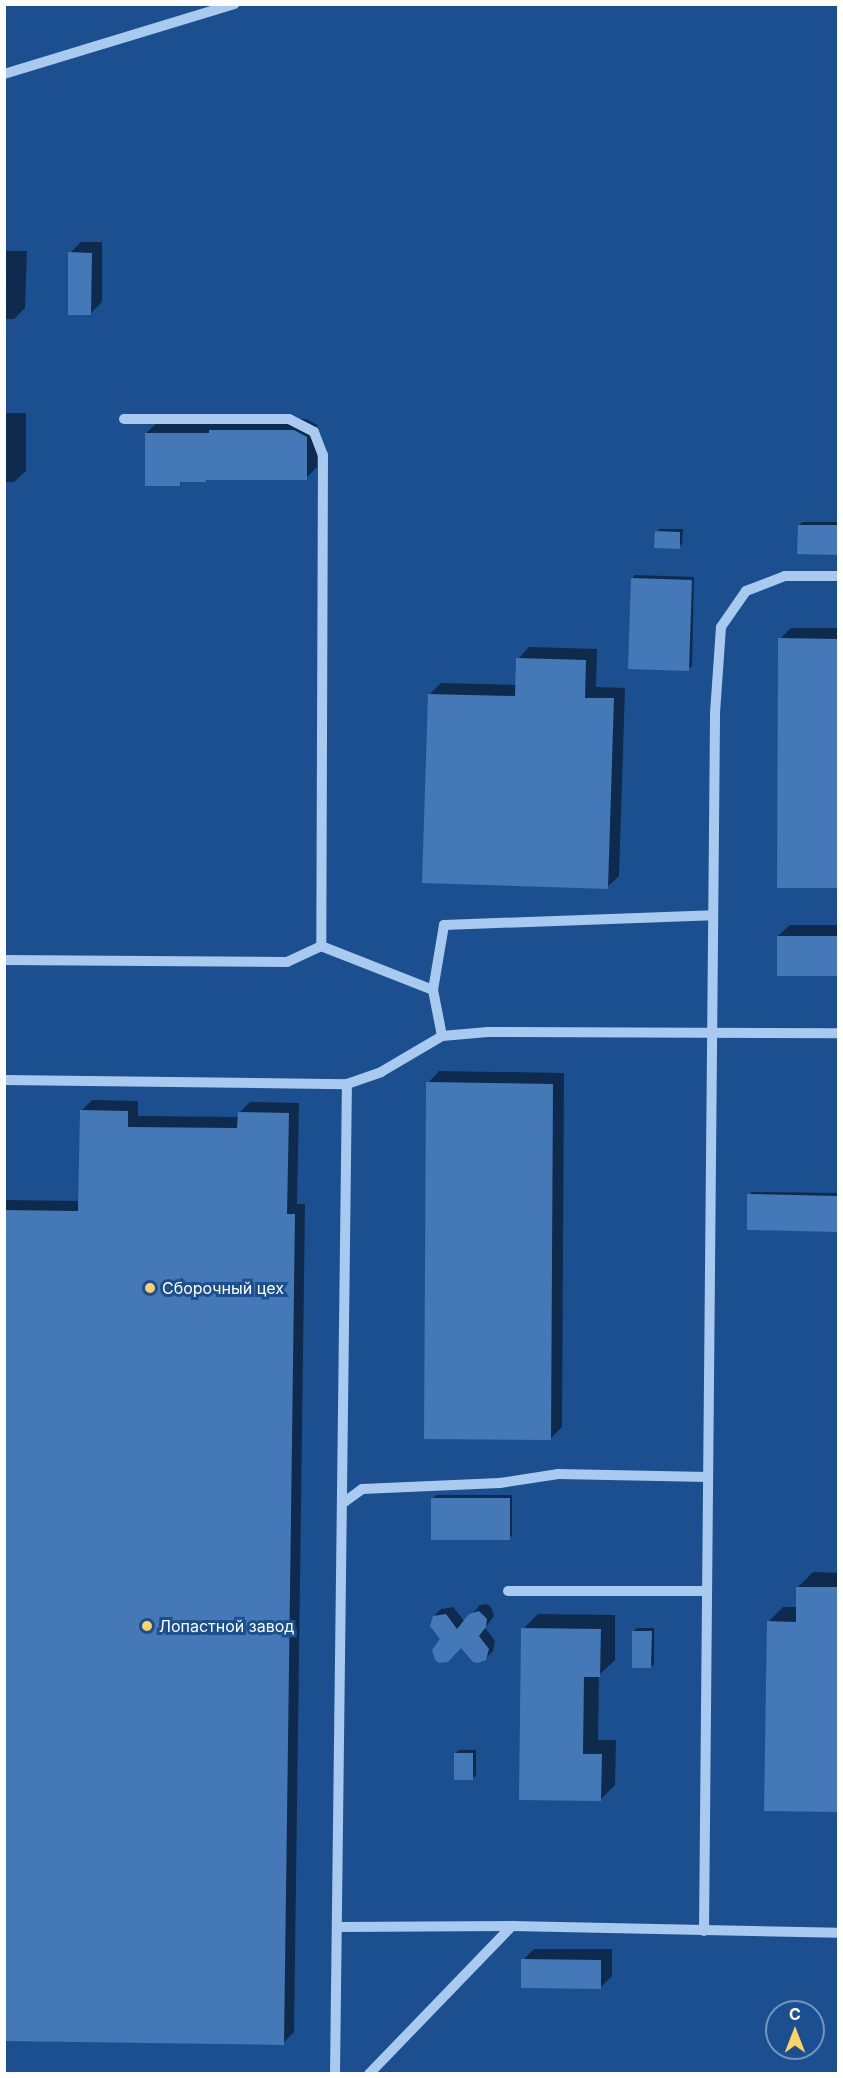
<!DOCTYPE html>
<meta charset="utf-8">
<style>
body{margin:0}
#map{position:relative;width:843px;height:2078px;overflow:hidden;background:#1b4f8f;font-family:Inter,sans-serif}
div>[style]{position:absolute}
.shadow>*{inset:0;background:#0007}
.building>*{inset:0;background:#4478b7}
.minor>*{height:10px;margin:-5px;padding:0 5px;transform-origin:5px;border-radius:5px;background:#a9c9ee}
.dots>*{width:16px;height:16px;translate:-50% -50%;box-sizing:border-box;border:3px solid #1b4f8f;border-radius:50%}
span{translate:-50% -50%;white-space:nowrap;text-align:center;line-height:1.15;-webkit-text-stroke:6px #1b4f8f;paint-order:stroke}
.poi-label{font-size:16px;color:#fff}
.left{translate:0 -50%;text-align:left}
.frame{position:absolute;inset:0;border:6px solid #fff;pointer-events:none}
.north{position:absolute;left:765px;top:2000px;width:60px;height:60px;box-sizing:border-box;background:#1b4f8f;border:2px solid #7695bc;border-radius:50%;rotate:0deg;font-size:16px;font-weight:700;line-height:24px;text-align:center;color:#fff}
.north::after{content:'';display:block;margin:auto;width:21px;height:27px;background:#ffd166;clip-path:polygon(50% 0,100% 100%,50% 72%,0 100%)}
</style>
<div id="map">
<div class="shadow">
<div style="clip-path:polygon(81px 242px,102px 242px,102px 302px,91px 313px,70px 253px)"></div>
<div style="clip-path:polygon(4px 251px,27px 251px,25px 308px,14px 319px,4px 319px)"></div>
<div style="clip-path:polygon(4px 413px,26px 413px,26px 471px,14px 482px,4px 482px)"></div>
<div style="clip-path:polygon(222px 419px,306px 419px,317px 425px,317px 467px,306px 478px,209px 478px,206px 481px,183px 481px,179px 485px,146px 433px,158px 422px)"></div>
<div style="clip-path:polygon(803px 522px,838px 522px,838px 553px,799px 553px,799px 525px)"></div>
<div style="clip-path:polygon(660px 529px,683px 529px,682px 544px,679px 547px,656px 532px)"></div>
<div style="clip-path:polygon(635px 575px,694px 577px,692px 666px,688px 669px,632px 579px)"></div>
<div style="clip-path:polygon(791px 628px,838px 628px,838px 887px,778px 886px,780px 639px)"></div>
<div style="clip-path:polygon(529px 647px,597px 649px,596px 687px,625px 688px,619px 876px,607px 887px,430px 694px,441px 683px,517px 685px,518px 659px)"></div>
<div style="clip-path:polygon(790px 925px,838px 925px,838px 974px,778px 974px,778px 936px)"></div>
<div style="clip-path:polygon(439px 1071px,564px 1073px,562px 1427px,550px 1439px,428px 1083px)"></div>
<div style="clip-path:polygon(92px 1100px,138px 1101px,138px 1116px,239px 1117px,239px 1113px,250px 1102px,299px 1103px,297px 1204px,305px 1204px,294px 2032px,283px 2043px,4px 2039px,4px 1200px,80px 1201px,81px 1111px)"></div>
<div style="clip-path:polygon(752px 1192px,838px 1193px,838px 1230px,748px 1229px,749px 1195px)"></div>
<div style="clip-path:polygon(436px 1495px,512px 1495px,512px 1535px,509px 1539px,433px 1498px)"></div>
<div style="clip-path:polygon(813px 1572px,838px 1573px,838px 1810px,765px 1809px,768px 1622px,783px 1607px,798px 1607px,798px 1587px)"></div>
<div style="clip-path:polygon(487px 1604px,491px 1607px,494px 1616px,485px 1628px,495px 1641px,493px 1651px,485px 1659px,441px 1639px,434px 1616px,441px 1609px,453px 1607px,465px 1622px,480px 1605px)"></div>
<div style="clip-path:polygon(538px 1614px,615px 1615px,615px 1660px,599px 1675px,598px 1740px,616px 1740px,615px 1785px,600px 1800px,523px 1629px)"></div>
<div style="clip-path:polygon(637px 1628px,654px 1628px,654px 1664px,651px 1667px,634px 1631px)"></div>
<div style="clip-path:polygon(459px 1750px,476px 1750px,476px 1775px,472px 1779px,456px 1753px)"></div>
<div style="clip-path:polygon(534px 1949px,612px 1949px,612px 1976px,600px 1988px,523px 1960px)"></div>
</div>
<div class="building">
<div style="clip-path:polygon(68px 252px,92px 253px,91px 315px,68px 315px)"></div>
<div style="clip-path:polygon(209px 430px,294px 430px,307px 437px,307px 480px,206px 480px,206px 482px,180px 482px,180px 486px,145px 486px,145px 433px,209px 433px)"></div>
<div style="clip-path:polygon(798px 525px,838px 525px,838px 555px,797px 554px)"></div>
<div style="clip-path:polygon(655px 531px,680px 532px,680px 549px,654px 548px)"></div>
<div style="clip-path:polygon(631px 578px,692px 580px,689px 671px,628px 669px)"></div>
<div style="clip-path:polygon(778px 638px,838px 639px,838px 888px,777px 888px)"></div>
<div style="clip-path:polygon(516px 658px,586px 660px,585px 698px,614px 698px,608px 889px,422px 883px,428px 694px,515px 696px)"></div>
<div style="clip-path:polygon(777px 936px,838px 936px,838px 976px,777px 976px)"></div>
<div style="clip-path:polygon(426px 1082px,553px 1084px,551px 1440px,424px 1439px)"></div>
<div style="clip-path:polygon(80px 1110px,128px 1111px,128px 1127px,237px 1128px,238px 1112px,289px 1113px,287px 1214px,295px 1214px,284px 2045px,4px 2041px,4px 1210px,78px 1211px)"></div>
<div style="clip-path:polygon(747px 1194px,838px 1196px,838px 1232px,747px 1230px)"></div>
<div style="clip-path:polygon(431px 1498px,510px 1498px,510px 1540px,431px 1540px)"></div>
<div style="clip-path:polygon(796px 1587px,838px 1587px,838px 1812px,764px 1811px,767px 1621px,796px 1622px)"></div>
<div style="clip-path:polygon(479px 1611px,487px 1619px,486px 1627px,479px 1636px,489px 1649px,486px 1660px,478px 1663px,473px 1662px,461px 1648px,448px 1662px,439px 1663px,435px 1660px,432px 1650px,440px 1639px,430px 1626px,433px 1616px,446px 1614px,457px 1629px,469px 1614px)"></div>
<div style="clip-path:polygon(521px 1628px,601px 1629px,600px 1677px,584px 1677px,583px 1754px,602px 1754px,601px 1801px,519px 1800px)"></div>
<div style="clip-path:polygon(632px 1631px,652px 1631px,651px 1668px,632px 1668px)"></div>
<div style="clip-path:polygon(454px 1753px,473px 1753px,473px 1780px,454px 1780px)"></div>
<div style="clip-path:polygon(521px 1959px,601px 1960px,601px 1989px,521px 1988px)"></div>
</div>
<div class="minor">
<div style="left:4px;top:74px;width:241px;rotate:-16.9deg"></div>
<div style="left:124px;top:419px;width:165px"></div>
<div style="left:289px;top:419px;width:28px;rotate:27deg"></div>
<div style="left:314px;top:432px;width:25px;rotate:69deg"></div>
<div style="left:323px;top:455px;width:491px;rotate:90.2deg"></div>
<div style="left:4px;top:960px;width:283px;rotate:0.4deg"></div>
<div style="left:287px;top:962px;width:38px;rotate:-25deg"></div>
<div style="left:321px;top:946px;width:120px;rotate:21.4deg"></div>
<div style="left:433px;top:990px;width:47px;rotate:78.9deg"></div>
<div style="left:433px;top:990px;width:66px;rotate:-80.4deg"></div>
<div style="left:444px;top:925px;width:269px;rotate:-2.1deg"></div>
<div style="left:4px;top:1080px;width:343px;rotate:0.7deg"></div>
<div style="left:347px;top:1084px;width:36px;rotate:-19deg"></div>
<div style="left:381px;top:1072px;width:71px;rotate:-30.5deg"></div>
<div style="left:442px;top:1036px;width:46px;rotate:-5deg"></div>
<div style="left:488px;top:1032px;width:350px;rotate:0.2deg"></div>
<div style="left:343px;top:1503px;width:24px;rotate:-36deg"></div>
<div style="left:362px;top:1489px;width:138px;rotate:-2.5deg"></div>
<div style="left:500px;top:1483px;width:59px;rotate:-8.8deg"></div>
<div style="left:558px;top:1474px;width:150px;rotate:1.1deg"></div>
<div style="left:508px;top:1591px;width:199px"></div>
<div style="left:339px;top:1927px;width:173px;rotate:-0.3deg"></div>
<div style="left:512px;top:1926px;width:326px;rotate:1.2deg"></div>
<div style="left:704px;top:1931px;width:1218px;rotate:-89.48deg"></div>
<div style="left:715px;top:713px;width:86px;rotate:-86deg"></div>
<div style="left:721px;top:627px;width:44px;rotate:-55.2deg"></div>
<div style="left:746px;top:591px;width:42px;rotate:-21deg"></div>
<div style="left:785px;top:576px;width:53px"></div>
<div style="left:335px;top:2074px;width:990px;rotate:-89.31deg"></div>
<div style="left:369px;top:2074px;width:206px;rotate:-46deg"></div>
</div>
<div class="dots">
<div style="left:150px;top:1288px;background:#ffd166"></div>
<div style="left:147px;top:1626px;background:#ffd166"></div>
</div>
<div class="poi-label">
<span class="left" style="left:162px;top:1288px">Сборочный цех</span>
<span class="left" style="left:159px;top:1626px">Лопастной завод</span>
</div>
<div class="frame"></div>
<div class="north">С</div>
</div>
